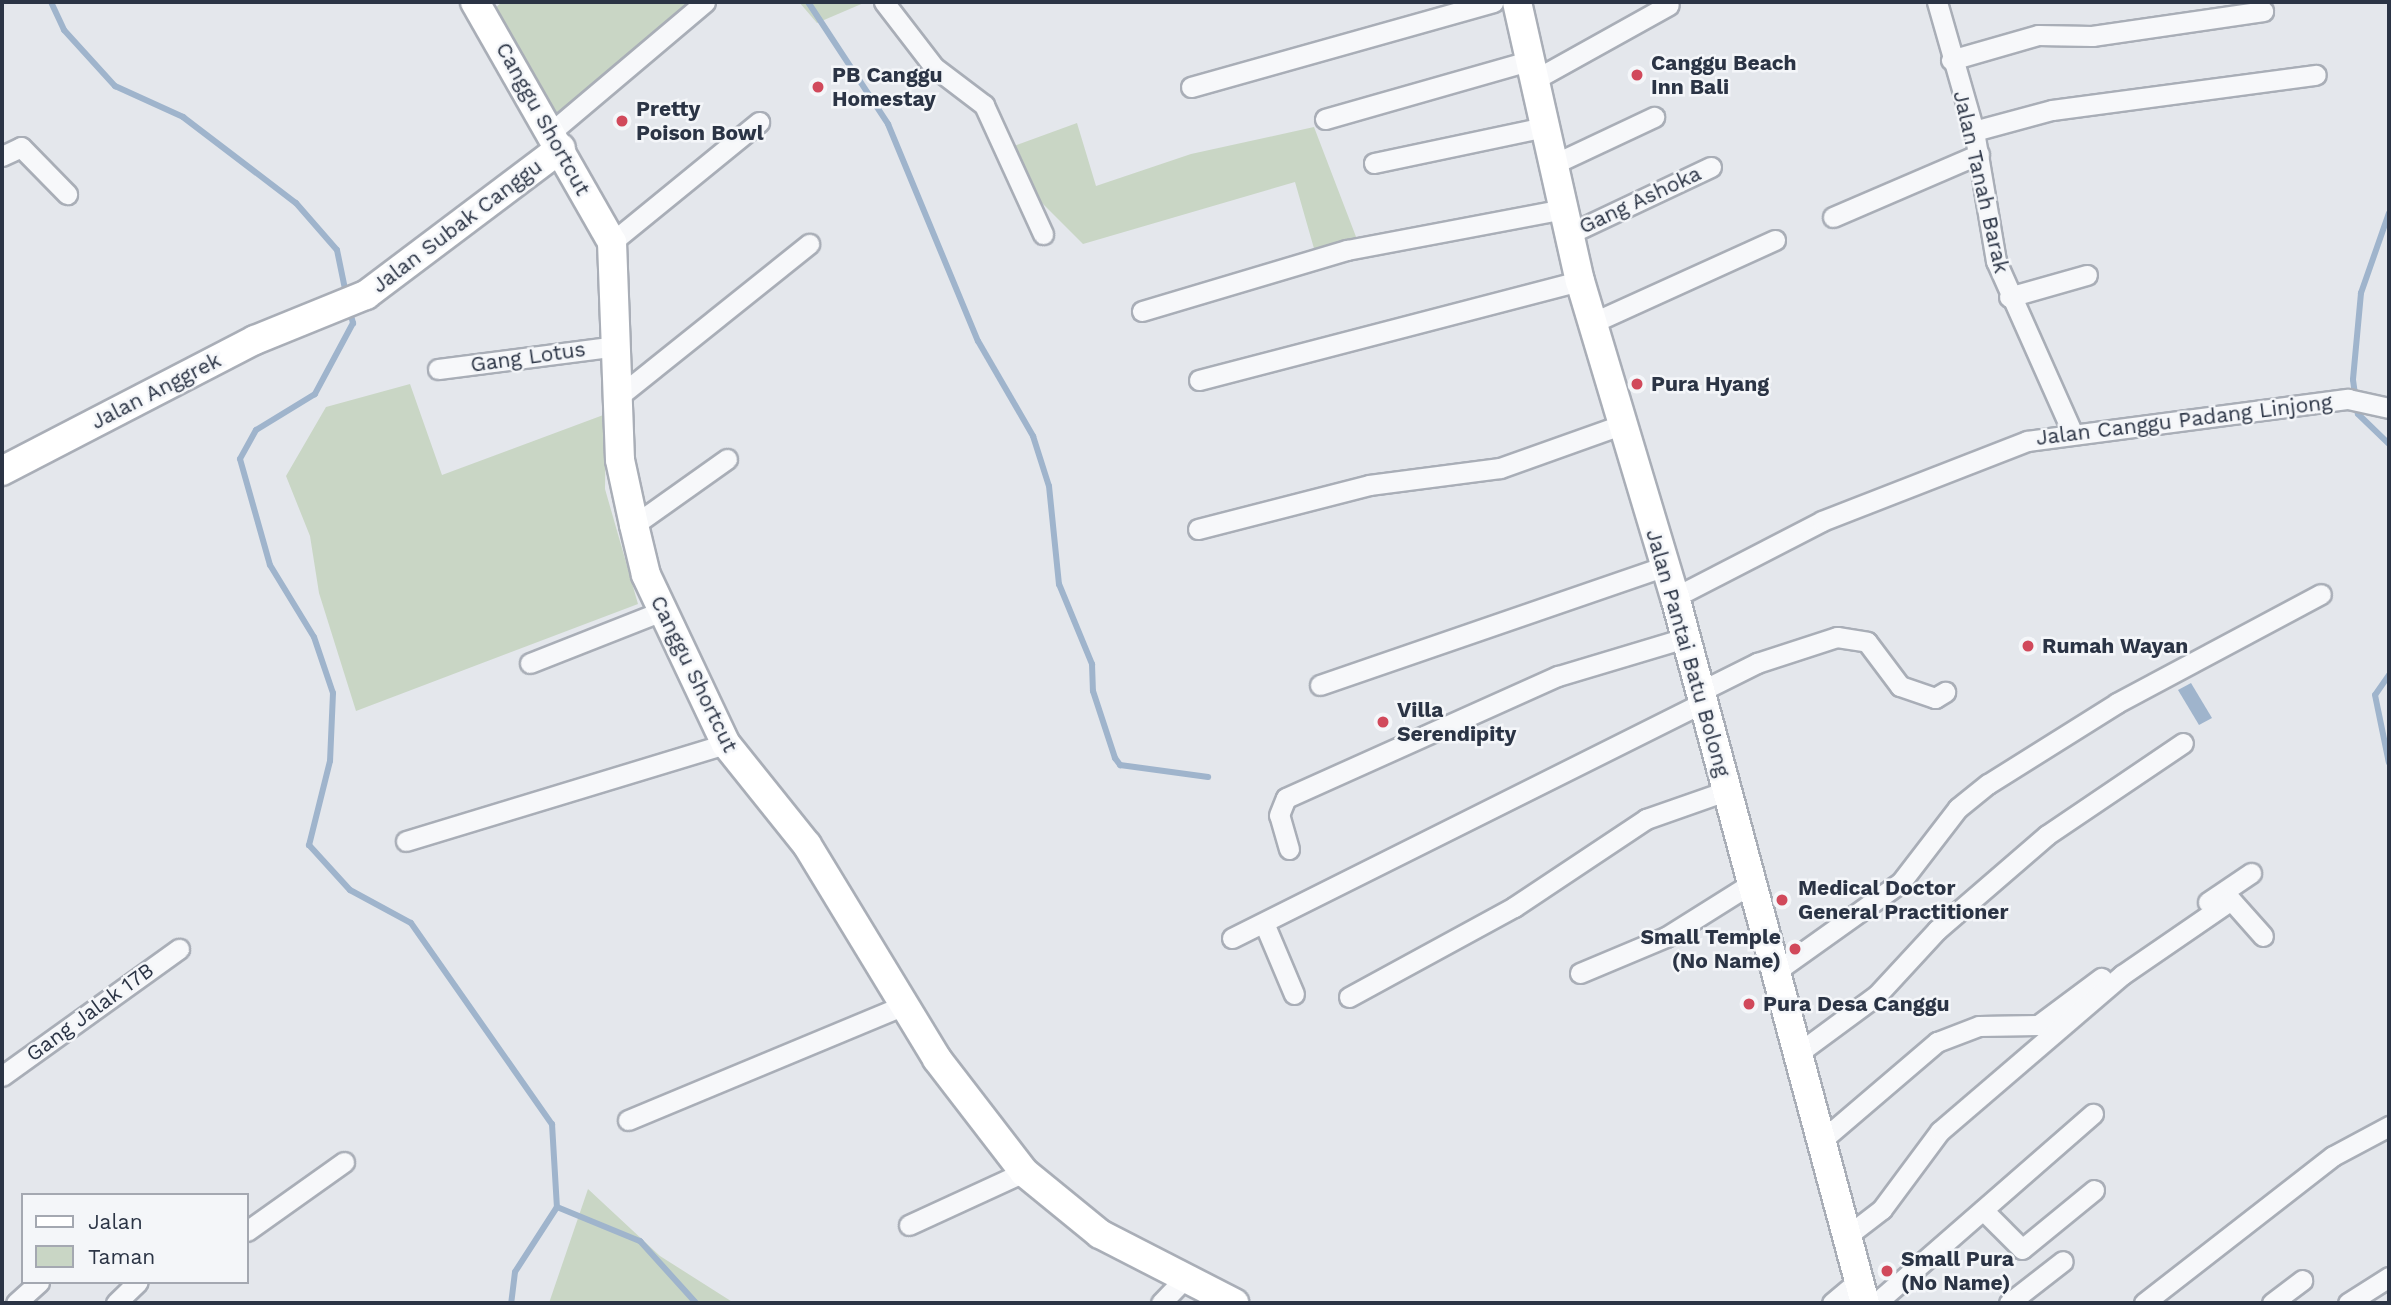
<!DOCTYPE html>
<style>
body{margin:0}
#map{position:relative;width:2391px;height:1305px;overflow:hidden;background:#e4e7ec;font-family:"Work Sans",sans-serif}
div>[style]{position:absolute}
.green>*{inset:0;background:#c9d6c5}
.water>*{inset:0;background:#9fb4cc}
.stream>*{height:6px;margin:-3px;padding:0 3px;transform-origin:3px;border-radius:3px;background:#9fb4cc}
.roads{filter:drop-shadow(2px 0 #a9aeb7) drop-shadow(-2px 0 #a9aeb7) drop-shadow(0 2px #a9aeb7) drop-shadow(0 -2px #a9aeb7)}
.street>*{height:19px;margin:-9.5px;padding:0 9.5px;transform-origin:9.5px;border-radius:9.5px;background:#f7f8fa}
.secondary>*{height:28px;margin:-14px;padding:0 14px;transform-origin:14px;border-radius:14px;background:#fff}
.dots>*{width:19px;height:19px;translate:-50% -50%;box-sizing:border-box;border:4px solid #f4f6f9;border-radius:50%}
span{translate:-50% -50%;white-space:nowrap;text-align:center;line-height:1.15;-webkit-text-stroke:5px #f4f6f9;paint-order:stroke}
.poi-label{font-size:21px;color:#2b3445;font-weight:700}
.left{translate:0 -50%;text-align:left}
.right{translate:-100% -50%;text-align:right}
.street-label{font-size:21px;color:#2b3445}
.frame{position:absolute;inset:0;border:4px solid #2b3445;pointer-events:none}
.legend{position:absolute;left:21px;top:1193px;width:228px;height:91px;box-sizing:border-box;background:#f4f6f9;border:2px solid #a4a8b1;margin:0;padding:9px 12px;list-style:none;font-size:21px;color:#2b3445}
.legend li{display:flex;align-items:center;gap:14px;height:35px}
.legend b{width:35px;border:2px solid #a4a8b1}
</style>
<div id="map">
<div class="green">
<div style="clip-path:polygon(502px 2px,694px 2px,553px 120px,493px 10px)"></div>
<div style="clip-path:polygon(799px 2px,866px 2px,817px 23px)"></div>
<div style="clip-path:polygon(1077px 123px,1096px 186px,1191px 154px,1314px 127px,1358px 242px,1315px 252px,1295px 182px,1083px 244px,1038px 199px,1014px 146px)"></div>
<div style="clip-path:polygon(410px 384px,442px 475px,606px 414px,605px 489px,638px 604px,356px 711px,319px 593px,310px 536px,286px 476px,326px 407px)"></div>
<div style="clip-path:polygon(588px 1189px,660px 1256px,734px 1303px,549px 1303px)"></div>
</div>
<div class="water">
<div style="clip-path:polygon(2191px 683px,2212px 718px,2199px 725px,2178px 690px)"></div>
</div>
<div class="stream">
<div style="left:51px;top:2px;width:31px;rotate:65deg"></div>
<div style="left:64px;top:30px;width:76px;rotate:47.7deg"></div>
<div style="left:115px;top:86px;width:75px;rotate:24.5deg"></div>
<div style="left:183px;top:117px;width:142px;rotate:37.3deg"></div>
<div style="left:296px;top:203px;width:62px;rotate:48.9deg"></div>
<div style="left:337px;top:250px;width:45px;rotate:78.4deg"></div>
<div style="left:808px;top:2px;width:146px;rotate:56.7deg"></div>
<div style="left:888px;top:124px;width:235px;rotate:67.5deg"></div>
<div style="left:978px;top:341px;width:110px;rotate:59.9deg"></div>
<div style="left:1033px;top:436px;width:52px;rotate:72.3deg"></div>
<div style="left:1049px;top:486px;width:99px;rotate:84.2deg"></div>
<div style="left:1059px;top:584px;width:87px;rotate:67.6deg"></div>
<div style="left:1092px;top:664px;width:27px;rotate:88deg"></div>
<div style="left:1093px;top:691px;width:71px;rotate:71.8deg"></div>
<div style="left:1115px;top:758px;width:9px;rotate:54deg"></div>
<div style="left:1120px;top:765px;width:89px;rotate:7.8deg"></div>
<div style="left:2389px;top:213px;width:85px;rotate:109.3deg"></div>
<div style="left:2361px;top:293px;width:87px;rotate:95.3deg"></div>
<div style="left:2353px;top:380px;width:34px;rotate:82deg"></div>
<div style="left:2358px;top:414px;width:43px;rotate:44.1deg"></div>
<div style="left:349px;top:308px;width:16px;rotate:75deg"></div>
<div style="left:353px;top:323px;width:81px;rotate:118.2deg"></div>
<div style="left:315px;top:394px;width:69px;rotate:148.6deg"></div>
<div style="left:256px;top:430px;width:33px;rotate:119deg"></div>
<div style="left:240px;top:459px;width:110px;rotate:74.2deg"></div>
<div style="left:270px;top:565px;width:84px;rotate:58.6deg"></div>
<div style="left:314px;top:637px;width:59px;rotate:71.3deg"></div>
<div style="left:333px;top:693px;width:68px;rotate:92.5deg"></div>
<div style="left:330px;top:761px;width:87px;rotate:104deg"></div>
<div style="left:309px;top:845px;width:61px;rotate:47.7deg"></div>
<div style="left:350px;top:890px;width:69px;rotate:28.4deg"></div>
<div style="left:411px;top:923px;width:246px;rotate:55deg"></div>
<div style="left:552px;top:1124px;width:83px;rotate:86.6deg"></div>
<div style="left:557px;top:1207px;width:77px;rotate:122.9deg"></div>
<div style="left:515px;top:1272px;width:31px;rotate:97deg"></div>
<div style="left:2389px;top:675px;width:24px;rotate:125deg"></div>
<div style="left:2375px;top:695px;width:69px;rotate:78.4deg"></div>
<div style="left:557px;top:1207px;width:90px;rotate:22.3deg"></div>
<div style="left:640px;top:1241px;width:84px;rotate:47.9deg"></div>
</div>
<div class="roads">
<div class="street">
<div style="left:884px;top:2px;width:82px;rotate:52.4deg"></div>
<div style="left:934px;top:67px;width:63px;rotate:37.2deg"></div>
<div style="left:984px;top:105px;width:142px;rotate:65.4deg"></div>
<div style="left:1937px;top:2px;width:134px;rotate:74deg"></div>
<div style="left:1974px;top:131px;width:132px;rotate:80.4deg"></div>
<div style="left:1996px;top:261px;width:189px;rotate:66deg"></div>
<div style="left:1951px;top:60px;width:91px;rotate:-16deg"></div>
<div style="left:2038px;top:35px;width:54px;rotate:1.1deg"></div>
<div style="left:2092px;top:36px;width:173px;rotate:-8.3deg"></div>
<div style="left:1534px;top:80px;width:154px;rotate:-29.1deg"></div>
<div style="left:1191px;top:87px;width:314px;rotate:-15.7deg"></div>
<div style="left:1325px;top:119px;width:212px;rotate:-15.9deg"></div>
<div style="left:1974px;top:131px;width:81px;rotate:-15.1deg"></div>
<div style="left:2052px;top:110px;width:266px;rotate:-7.6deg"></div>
<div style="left:550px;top:133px;width:203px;rotate:-40.2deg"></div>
<div style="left:2px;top:156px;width:21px;rotate:-25deg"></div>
<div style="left:21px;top:147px;width:66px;rotate:45.6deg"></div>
<div style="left:1374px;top:163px;width:175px;rotate:-11.9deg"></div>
<div style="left:1552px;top:165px;width:113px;rotate:-25.2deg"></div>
<div style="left:1833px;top:217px;width:159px;rotate:-23.3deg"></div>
<div style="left:1569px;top:234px;width:157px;rotate:-25.3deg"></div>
<div style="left:612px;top:242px;width:190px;rotate:-39.2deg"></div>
<div style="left:2009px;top:297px;width:81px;rotate:-15.8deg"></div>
<div style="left:1142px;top:311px;width:214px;rotate:-16.6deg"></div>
<div style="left:1347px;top:250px;width:220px;rotate:-10.7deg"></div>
<div style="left:1592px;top:323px;width:201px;rotate:-24.4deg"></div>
<div style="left:438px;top:369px;width:181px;rotate:-7.3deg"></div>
<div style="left:1199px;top:380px;width:394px;rotate:-14.6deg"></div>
<div style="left:618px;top:397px;width:245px;rotate:-38.7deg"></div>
<div style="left:634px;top:525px;width:114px;rotate:-35.4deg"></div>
<div style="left:1198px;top:529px;width:177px;rotate:-14.4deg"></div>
<div style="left:1369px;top:485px;width:132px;rotate:-7.4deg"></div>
<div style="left:1500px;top:468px;width:128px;rotate:-19.6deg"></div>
<div style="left:1675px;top:597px;width:165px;rotate:-27.3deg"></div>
<div style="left:1822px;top:521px;width:220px;rotate:-21.3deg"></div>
<div style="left:2027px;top:441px;width:324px;rotate:-7.5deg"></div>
<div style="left:2348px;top:399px;width:42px;rotate:12.4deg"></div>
<div style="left:530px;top:663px;width:142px;rotate:-21.5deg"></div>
<div style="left:1320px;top:685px;width:365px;rotate:-19deg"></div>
<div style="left:1699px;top:692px;width:65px;rotate:-26.6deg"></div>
<div style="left:1757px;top:663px;width:84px;rotate:-18deg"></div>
<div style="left:1837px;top:637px;width:30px;rotate:9deg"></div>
<div style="left:1867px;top:642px;width:55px;rotate:53.1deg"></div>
<div style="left:1900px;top:686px;width:37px;rotate:19deg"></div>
<div style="left:1935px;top:698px;width:12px;rotate:-31deg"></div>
<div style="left:406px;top:841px;width:334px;rotate:-16.9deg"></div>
<div style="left:1289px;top:849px;width:35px;rotate:-106deg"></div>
<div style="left:1279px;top:815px;width:18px;rotate:-68deg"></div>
<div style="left:1286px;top:798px;width:298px;rotate:-24.2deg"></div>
<div style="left:1558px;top:676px;width:133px;rotate:-16.7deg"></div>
<div style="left:2208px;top:902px;width:52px;rotate:-34deg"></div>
<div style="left:1264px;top:923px;width:77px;rotate:67.1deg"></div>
<div style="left:1232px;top:938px;width:525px;rotate:-26.57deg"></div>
<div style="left:1775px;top:972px;width:155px;rotate:-35.5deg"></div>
<div style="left:1901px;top:882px;width:93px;rotate:-52.4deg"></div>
<div style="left:1958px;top:808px;width:38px;rotate:-39deg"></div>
<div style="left:1988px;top:784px;width:152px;rotate:-32.1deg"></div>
<div style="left:2117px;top:703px;width:231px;rotate:-28.1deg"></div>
<div style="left:1580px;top:973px;width:93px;rotate:-22.7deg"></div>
<div style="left:1666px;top:937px;width:102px;rotate:-32.1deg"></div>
<div style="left:1349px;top:997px;width:188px;rotate:-28.6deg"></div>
<div style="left:1514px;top:907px;width:159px;rotate:-33.7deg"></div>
<div style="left:1646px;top:819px;width:85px;rotate:-19.3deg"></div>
<div style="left:1797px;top:1054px;width:99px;rotate:-36.4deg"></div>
<div style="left:1877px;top:995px;width:88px;rotate:-47.3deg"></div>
<div style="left:1937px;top:930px;width:145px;rotate:-40.8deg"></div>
<div style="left:2047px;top:835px;width:164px;rotate:-34.1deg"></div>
<div style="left:2px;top:1076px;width:218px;rotate:-35.7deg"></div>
<div style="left:628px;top:1120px;width:299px;rotate:-22.6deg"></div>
<div style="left:1821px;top:1141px;width:153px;rotate:-40.5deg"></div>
<div style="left:1937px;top:1042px;width:45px;rotate:-20.9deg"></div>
<div style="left:1979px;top:1026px;width:59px;rotate:-1deg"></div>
<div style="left:2038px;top:1025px;width:79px;rotate:-36.7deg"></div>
<div style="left:1983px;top:1210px;width:55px;rotate:45deg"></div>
<div style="left:2022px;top:1249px;width:93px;rotate:-39.3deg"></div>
<div style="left:909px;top:1225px;width:127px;rotate:-24.7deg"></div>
<div style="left:247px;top:1231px;width:119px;rotate:-35.4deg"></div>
<div style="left:1847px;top:1236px;width:44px;rotate:-37.6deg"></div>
<div style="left:1882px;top:1209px;width:97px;rotate:-53.4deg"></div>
<div style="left:1940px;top:1131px;width:240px;rotate:-40.6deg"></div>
<div style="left:2122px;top:975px;width:132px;rotate:-34.5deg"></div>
<div style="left:2231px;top:900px;width:48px;rotate:48.4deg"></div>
<div style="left:16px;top:1303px;width:31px;rotate:-42deg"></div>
<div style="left:116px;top:1303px;width:30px;rotate:-44deg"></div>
<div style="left:1161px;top:1303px;width:33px;rotate:-46deg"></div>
<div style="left:1832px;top:1303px;width:35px;rotate:-40deg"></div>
<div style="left:1876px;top:1303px;width:288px;rotate:-41.1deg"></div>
<div style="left:2009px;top:1303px;width:68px;rotate:-37.9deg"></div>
<div style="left:2144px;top:1303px;width:239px;rotate:-37.9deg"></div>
<div style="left:2333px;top:1156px;width:64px;rotate:-28.2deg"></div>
<div style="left:2272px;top:1303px;width:38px;rotate:-37deg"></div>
<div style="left:2348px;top:1303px;width:49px;rotate:-32.4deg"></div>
</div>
<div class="secondary">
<div style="left:475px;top:2px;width:276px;rotate:60.3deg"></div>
<div style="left:612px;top:242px;width:218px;rotate:87.9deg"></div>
<div style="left:620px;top:460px;width:66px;rotate:77.8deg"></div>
<div style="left:634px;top:525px;width:51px;rotate:76.5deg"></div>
<div style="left:646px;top:575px;width:187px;rotate:64.7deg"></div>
<div style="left:726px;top:744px;width:129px;rotate:51.3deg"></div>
<div style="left:807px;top:845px;width:250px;rotate:58.7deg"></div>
<div style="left:937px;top:1059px;width:143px;rotate:52.4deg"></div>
<div style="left:1024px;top:1172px;width:98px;rotate:39.2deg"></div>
<div style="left:1100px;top:1234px;width:151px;rotate:27.2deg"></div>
<div style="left:1517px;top:2px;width:286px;rotate:77.3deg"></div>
<div style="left:1580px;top:281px;width:330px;rotate:73.3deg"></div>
<div style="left:1675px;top:597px;width:731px;rotate:74.94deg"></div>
<div style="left:2px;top:471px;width:285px;rotate:-27.4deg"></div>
<div style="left:255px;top:340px;width:120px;rotate:-22.1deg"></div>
<div style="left:366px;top:295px;width:244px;rotate:-37deg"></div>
</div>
</div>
<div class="dots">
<div style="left:1637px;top:75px;background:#d1495b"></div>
<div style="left:818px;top:87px;background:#d1495b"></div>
<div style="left:622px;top:121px;background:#d1495b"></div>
<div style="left:1637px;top:384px;background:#d1495b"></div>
<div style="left:2028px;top:646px;background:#d1495b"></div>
<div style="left:1383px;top:722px;background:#d1495b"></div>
<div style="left:1782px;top:900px;background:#d1495b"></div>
<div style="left:1795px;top:949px;background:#d1495b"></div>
<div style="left:1749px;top:1004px;background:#d1495b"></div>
<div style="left:1887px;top:1271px;background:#d1495b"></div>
</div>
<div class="poi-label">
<span class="left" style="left:1651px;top:75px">Canggu Beach<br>Inn Bali</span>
<span class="left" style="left:832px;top:87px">PB Canggu<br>Homestay</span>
<span class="left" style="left:636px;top:121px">Pretty<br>Poison Bowl</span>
<span class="left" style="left:1651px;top:384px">Pura Hyang</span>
<span class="left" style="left:2042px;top:646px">Rumah Wayan</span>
<span class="left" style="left:1397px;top:722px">Villa<br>Serendipity</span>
<span class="left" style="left:1798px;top:900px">Medical Doctor<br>General Practitioner</span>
<span class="right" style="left:1781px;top:949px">Small Temple<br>(No Name)</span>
<span class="left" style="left:1763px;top:1004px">Pura Desa Canggu</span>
<span class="left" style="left:1901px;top:1271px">Small Pura<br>(No Name)</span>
</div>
<div class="street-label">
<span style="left:543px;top:119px;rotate:61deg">Canggu Shortcut</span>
<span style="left:1981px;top:182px;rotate:77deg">Jalan Tanah Barak</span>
<span style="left:1640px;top:200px;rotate:-25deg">Gang Ashoka</span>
<span style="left:457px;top:226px;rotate:-37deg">Jalan Subak Canggu</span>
<span style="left:528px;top:357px;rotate:-8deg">Gang Lotus</span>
<span style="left:156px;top:391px;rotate:-27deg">Jalan Anggrek</span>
<span style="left:2184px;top:420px;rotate:-7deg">Jalan Canggu Padang Linjong</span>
<span style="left:1688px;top:653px;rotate:74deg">Jalan Pantai Batu Bolong</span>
<span style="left:694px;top:674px;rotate:64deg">Canggu Shortcut</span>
<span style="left:90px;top:1012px;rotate:-36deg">Gang Jalak 17B</span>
</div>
<div class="frame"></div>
<ul class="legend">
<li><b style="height:9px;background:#fff"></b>Jalan</li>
<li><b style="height:19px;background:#c9d6c5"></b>Taman</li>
</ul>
</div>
